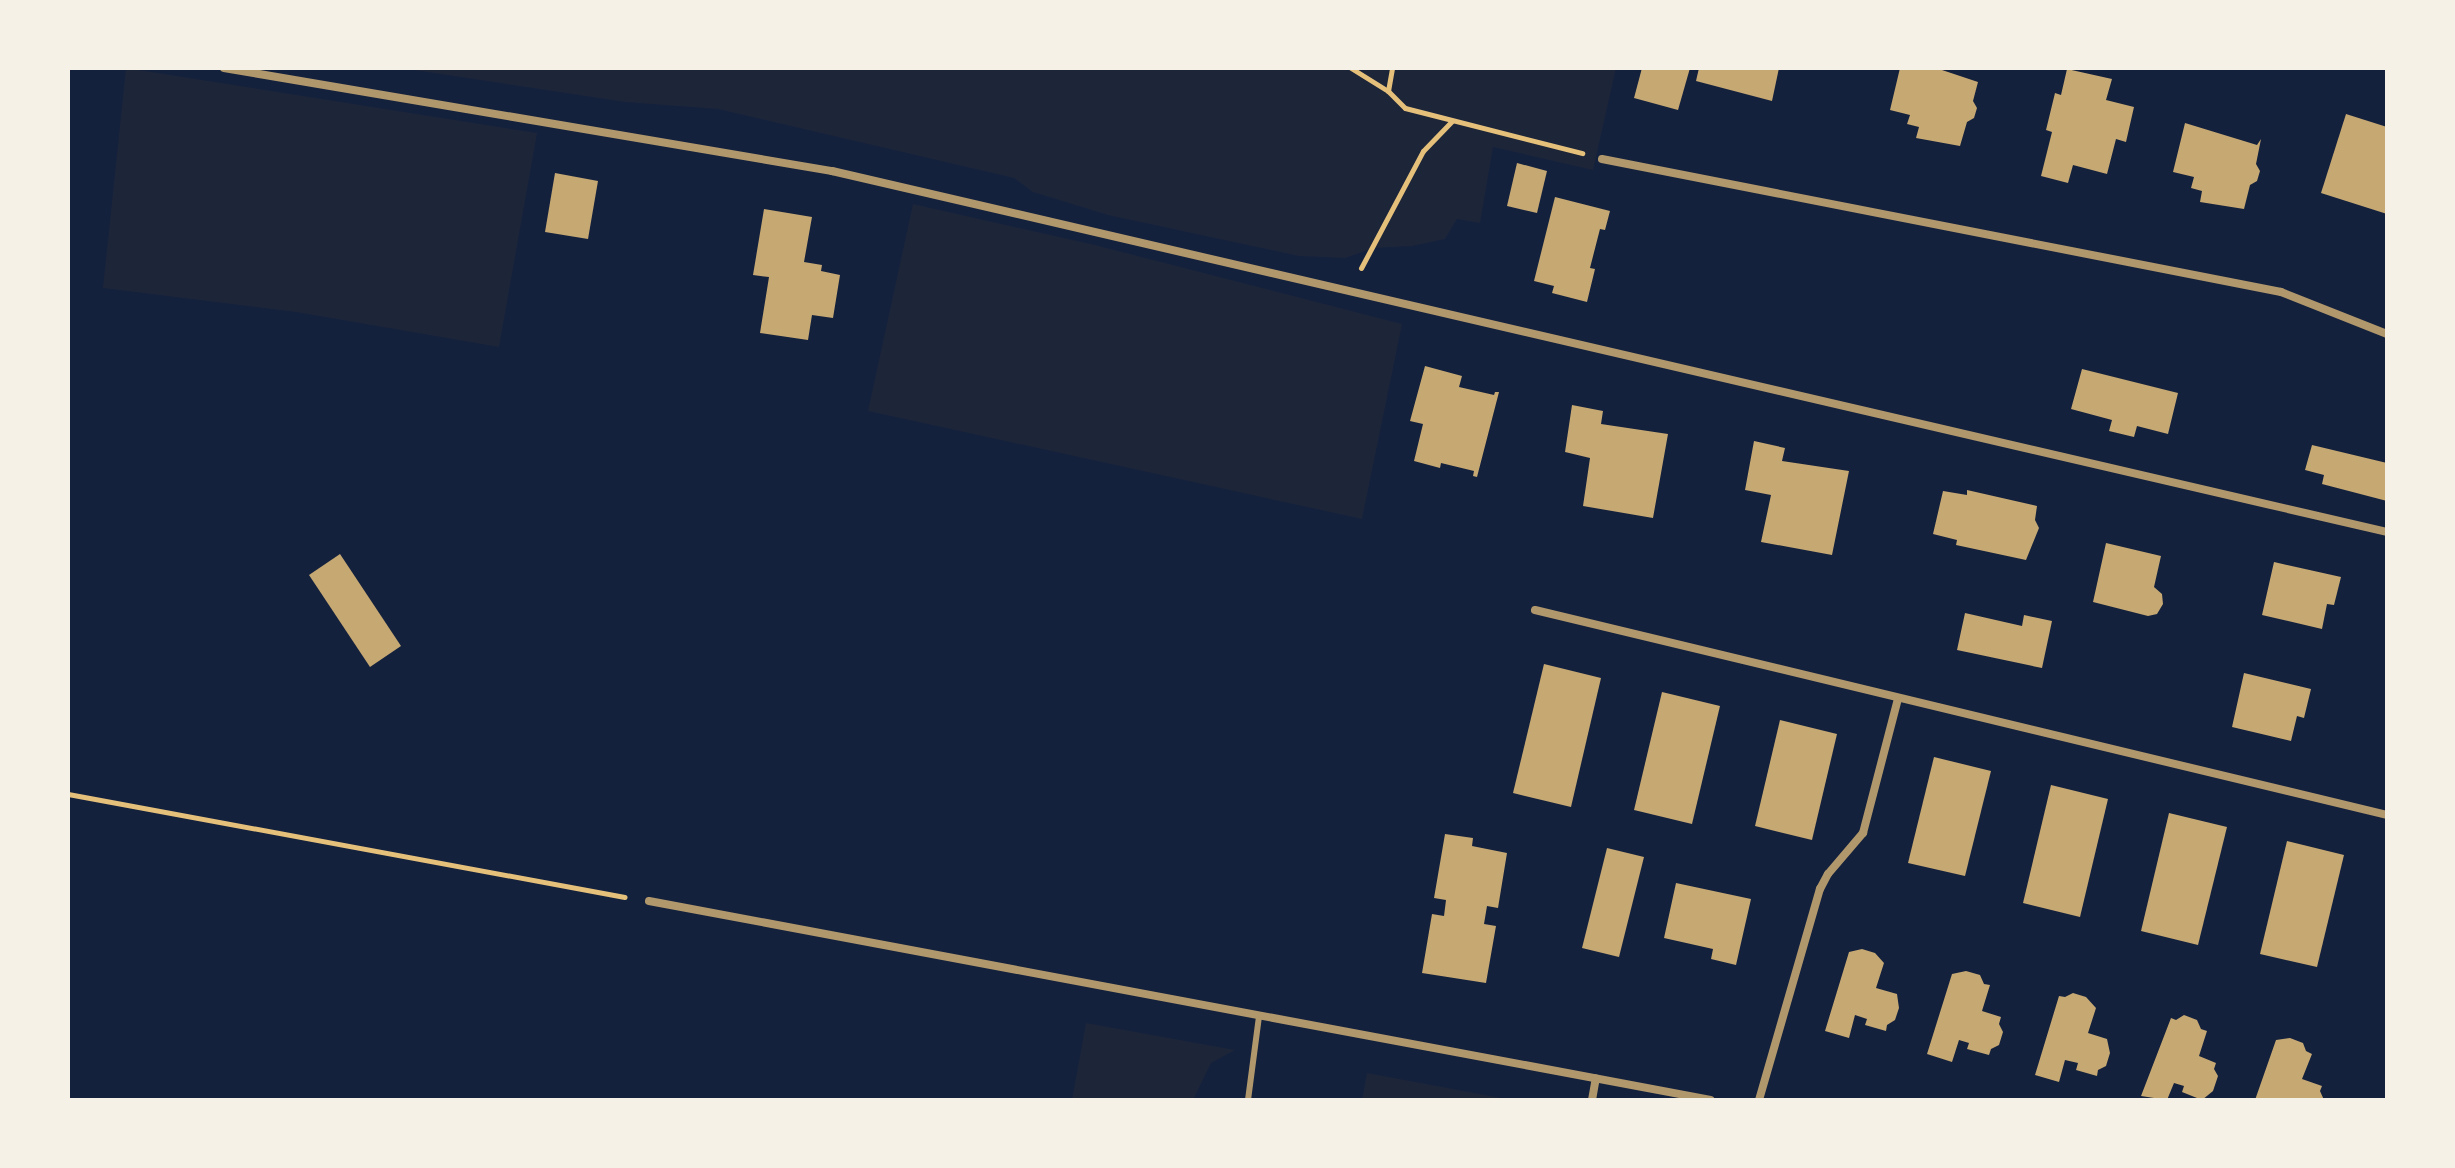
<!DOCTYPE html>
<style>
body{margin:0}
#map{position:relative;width:2455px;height:1168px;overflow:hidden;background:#14213d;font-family:"Exo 2",sans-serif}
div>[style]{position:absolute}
.green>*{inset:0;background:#1d2539}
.building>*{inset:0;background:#c6a872}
.path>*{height:5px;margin:-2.5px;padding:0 2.5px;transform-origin:2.5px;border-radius:2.5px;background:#e5c07b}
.service>*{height:6px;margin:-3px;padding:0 3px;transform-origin:3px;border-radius:3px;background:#b1986c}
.minor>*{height:8px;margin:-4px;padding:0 4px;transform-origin:4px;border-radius:4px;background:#b1986c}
span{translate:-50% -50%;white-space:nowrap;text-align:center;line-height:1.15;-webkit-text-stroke:8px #f6f1e7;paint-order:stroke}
.frame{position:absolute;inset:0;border:70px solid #f6f1e7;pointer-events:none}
</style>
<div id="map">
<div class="green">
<div style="clip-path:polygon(126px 68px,537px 133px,499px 347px,296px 312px,103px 288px)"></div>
<div style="clip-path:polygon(401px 68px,1616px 68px,1593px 170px,1493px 147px,1480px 223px,1457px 219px,1445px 239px,1412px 246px,1374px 248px,1345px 258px,1299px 256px,1108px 215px,1033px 192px,1014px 178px,718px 109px,625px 102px)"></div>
<div style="clip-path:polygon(913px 204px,1095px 245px,1402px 324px,1362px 519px,868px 411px)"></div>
<div style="clip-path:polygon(1086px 1023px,1235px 1050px,1211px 1063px,1193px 1100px,1072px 1100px)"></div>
<div style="clip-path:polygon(1367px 1073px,1512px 1100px,1362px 1100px)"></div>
</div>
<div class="building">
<div style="clip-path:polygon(1642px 68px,1690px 68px,1678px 110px,1634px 98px)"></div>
<div style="clip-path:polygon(1699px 68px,1779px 68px,1772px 101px,1696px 81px)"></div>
<div style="clip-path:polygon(1900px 68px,1936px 68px,1978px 82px,1973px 101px,1977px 108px,1974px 118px,1967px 122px,1960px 146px,1916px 138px,1919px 127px,1907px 124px,1910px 115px,1890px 110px)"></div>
<div style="clip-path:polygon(2067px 69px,2112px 79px,2106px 100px,2134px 107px,2126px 142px,2116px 139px,2107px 174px,2073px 165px,2068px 183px,2041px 176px,2052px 132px,2046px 130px,2055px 93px,2061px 95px)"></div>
<div style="clip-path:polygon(2346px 114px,2387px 127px,2387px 214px,2321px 193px)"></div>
<div style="clip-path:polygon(2185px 123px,2257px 145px,2261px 139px,2256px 164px,2260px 171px,2257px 181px,2250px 185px,2244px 209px,2200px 202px,2202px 191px,2191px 188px,2194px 177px,2173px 172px)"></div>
<div style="clip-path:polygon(1517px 163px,1547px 171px,1537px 213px,1507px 206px)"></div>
<div style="clip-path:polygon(555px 173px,598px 181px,588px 239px,545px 232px)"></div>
<div style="clip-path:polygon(1555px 197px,1610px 211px,1605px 230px,1600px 229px,1590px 268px,1595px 269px,1587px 302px,1552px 293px,1554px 286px,1534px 281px)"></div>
<div style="clip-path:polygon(764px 209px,812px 217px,804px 262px,822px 265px,821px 271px,840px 275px,833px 318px,812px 315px,808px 340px,760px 333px,769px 277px,753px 275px)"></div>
<div style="clip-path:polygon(1425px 366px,1462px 376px,1459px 387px,1494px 395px,1495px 392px,1499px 392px,1477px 477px,1473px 476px,1474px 471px,1441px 463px,1440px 468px,1414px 461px,1423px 424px,1410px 421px)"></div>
<div style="clip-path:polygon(2082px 369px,2178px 393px,2168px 434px,2137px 426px,2134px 437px,2109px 431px,2112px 420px,2071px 409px)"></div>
<div style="clip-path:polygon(1572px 405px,1603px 411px,1601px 424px,1668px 434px,1653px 518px,1583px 506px,1590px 458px,1565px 452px)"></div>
<div style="clip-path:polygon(1754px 441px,1785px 448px,1782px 461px,1849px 471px,1832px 555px,1761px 542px,1771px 495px,1745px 490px)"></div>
<div style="clip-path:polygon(2312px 445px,2387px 463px,2387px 501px,2322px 484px,2324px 475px,2305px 470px)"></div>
<div style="clip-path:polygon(1967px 490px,2037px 506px,2035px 520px,2039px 528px,2026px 560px,1956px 545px,1957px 540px,1933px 534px,1943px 491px,1967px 495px)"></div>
<div style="clip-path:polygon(2106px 543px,2161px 556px,2154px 587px,2162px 594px,2163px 604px,2157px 614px,2148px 616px,2093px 602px)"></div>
<div style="clip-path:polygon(340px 554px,401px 646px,370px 667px,309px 575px)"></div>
<div style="clip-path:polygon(2274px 562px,2341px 577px,2334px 605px,2327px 604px,2322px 629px,2262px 615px)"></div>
<div style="clip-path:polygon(1965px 613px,2022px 626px,2024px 615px,2052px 621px,2042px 668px,1957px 650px)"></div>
<div style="clip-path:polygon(1544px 664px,1601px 678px,1571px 807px,1513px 793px)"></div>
<div style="clip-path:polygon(2244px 673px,2311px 689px,2304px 718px,2297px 716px,2291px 741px,2232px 727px)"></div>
<div style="clip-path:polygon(1662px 692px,1720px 706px,1692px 824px,1634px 810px)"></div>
<div style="clip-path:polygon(1780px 720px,1837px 734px,1812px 840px,1755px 826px)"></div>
<div style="clip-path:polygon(1934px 757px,1991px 771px,1965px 876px,1908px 863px)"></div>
<div style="clip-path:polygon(2051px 785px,2108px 799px,2080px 917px,2023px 903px)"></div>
<div style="clip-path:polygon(2169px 813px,2227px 827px,2198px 945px,2141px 931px)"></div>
<div style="clip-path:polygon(1445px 834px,1473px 838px,1472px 846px,1507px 853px,1498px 908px,1487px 906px,1484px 924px,1496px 926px,1486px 983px,1422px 973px,1432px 914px,1444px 916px,1446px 900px,1434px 898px)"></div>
<div style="clip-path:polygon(2287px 841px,2344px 855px,2317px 967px,2260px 954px)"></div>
<div style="clip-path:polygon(1607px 848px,1644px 857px,1619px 957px,1582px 948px)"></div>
<div style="clip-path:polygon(1676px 883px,1751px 899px,1736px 965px,1711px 959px,1713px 949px,1664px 938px)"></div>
<div style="clip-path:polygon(1862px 949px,1875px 953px,1884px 963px,1876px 988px,1897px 994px,1899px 1008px,1895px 1020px,1887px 1025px,1886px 1031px,1865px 1025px,1867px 1019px,1855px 1015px,1849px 1038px,1825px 1031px,1849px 952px)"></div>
<div style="clip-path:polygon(1966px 971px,1980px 975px,1984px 984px,1990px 985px,1982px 1011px,2001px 1017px,1999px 1024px,2003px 1032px,1999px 1045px,1991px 1049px,1989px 1055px,1967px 1049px,1969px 1043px,1959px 1040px,1952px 1062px,1927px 1054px,1952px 974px)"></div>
<div style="clip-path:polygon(2073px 993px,2086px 997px,2096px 1008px,2088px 1033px,2107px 1039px,2110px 1053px,2106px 1066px,2098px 1070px,2097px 1076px,2076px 1070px,2078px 1063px,2065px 1060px,2059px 1082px,2035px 1075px,2059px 996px,2065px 997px)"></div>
<div style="clip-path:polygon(2184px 1015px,2197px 1020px,2201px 1029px,2207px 1031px,2199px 1056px,2216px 1063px,2214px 1069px,2218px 1076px,2213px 1091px,2202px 1100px,2182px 1092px,2184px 1086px,2174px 1083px,2167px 1100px,2141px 1096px,2171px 1018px,2176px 1020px)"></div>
<div style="clip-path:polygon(2290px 1038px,2303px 1043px,2306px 1051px,2312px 1054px,2302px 1079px,2322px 1086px,2320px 1091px,2324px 1100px,2255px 1100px,2276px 1040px)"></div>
</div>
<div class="path">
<div style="left:1351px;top:68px;width:44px;rotate:31.9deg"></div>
<div style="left:1388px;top:91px;width:24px;rotate:45deg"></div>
<div style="left:1405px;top:108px;width:183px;rotate:14.3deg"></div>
<div style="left:1388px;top:91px;width:23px;rotate:-80deg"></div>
<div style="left:1361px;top:268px;width:132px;rotate:-62.1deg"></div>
<div style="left:1423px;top:151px;width:42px;rotate:-46deg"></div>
<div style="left:68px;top:794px;width:566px;rotate:10.48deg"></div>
</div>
<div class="service">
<div style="left:1248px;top:1100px;width:85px;rotate:-82.5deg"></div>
</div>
<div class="minor">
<div style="left:224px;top:68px;width:617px;rotate:9.62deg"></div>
<div style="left:832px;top:171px;width:1596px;rotate:13.07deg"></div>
<div style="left:1602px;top:159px;width:692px;rotate:11.08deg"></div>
<div style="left:2281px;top:292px;width:114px;rotate:21.6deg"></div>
<div style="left:1535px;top:610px;width:876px;rotate:13.53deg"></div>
<div style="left:649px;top:901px;width:1080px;rotate:10.61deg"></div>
<div style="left:1592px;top:1100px;width:22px;rotate:-80deg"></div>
<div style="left:1759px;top:1100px;width:220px;rotate:-73.9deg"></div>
<div style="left:1820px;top:889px;width:17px;rotate:-62deg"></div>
<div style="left:1828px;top:874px;width:54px;rotate:-49.5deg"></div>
<div style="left:1863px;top:833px;width:138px;rotate:-75.4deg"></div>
</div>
<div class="frame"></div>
</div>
